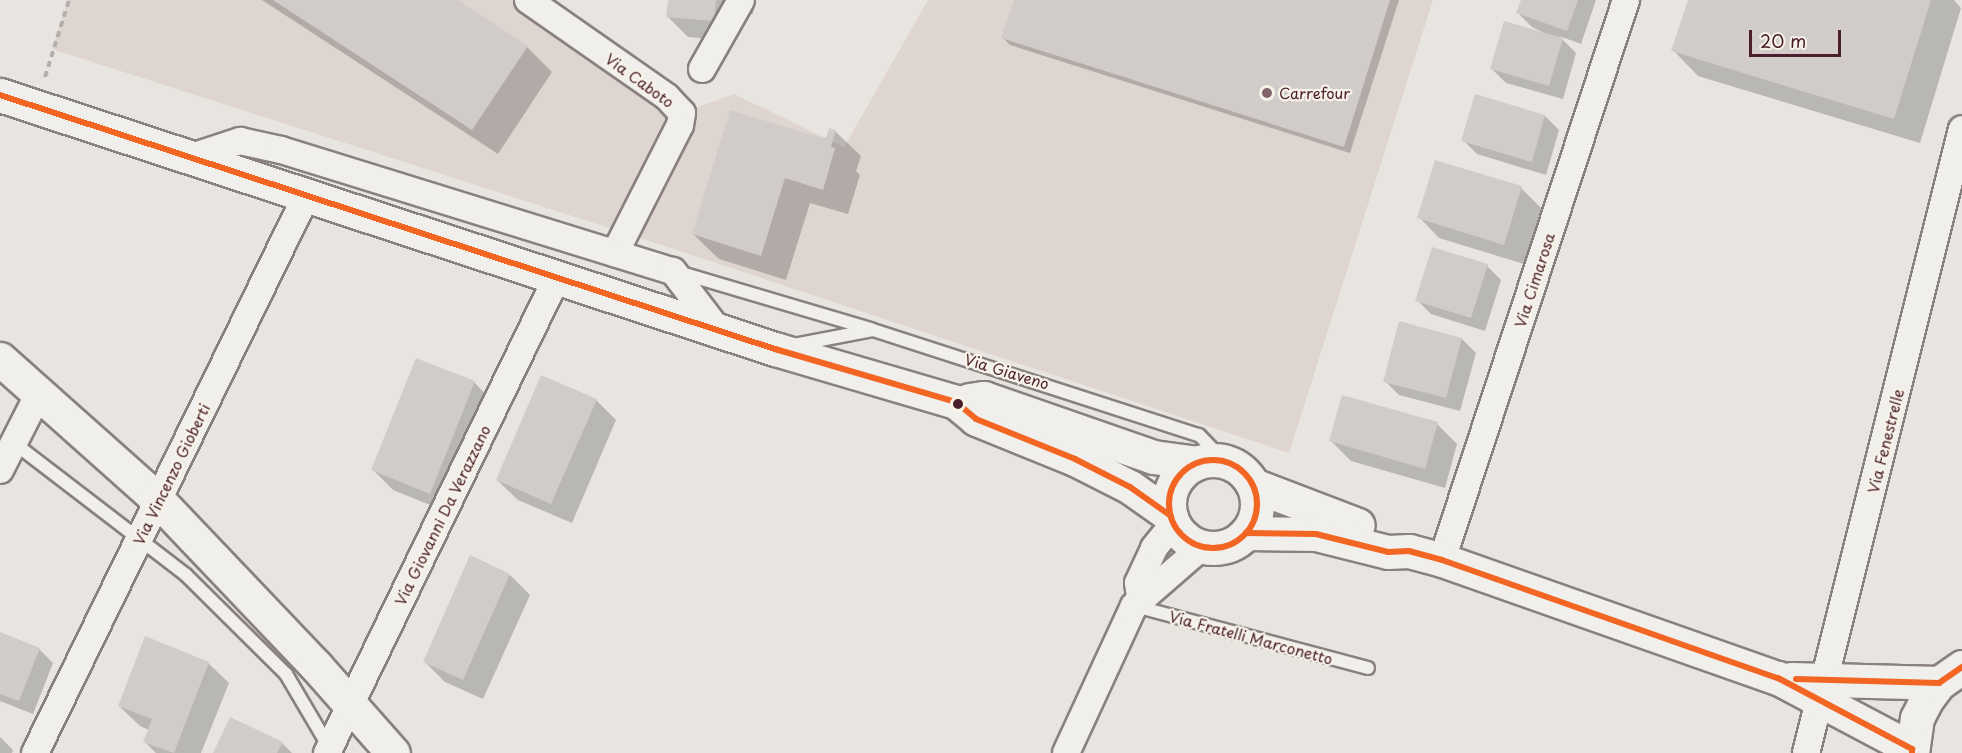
<!DOCTYPE html>
<style>
body{margin:0}
#map{position:relative;width:1962px;height:753px;overflow:hidden;background:#e8e5e0;font-family:"Playpen Sans",sans-serif}
div>[style]{position:absolute}
.built>*{inset:0;background:#ded5d0}
.shadow>*{inset:0;background:#0003}
.building>*{inset:0;background:#d1ccc9}
.path>*{height:4px;margin-top:-2px;transform-origin:0;background:repeating-linear-gradient(90deg,#b4aeac 0 6px,transparent 0 10.5px)}
.roads{filter:drop-shadow(2px 0 #898080) drop-shadow(-2px 0 #898080) drop-shadow(0 2px #898080) drop-shadow(0 -2px #898080)}
.lane>*{height:12px;margin:-6px;padding:0 6px;transform-origin:6px;border-radius:6px;background:#f0efeb}
.street>*{height:26px;margin:-13px;padding:0 13px;transform-origin:13px;border-radius:13px;background:#f0efeb}
.secondary>*{height:33px;margin:-16.5px;padding:0 16.5px;transform-origin:16.5px;border-radius:16.5px;background:#f0efeb}
.secondary>.ring{margin:-16.5px;padding:0;box-sizing:content-box;background:none;border:33px solid #f0efeb;border-radius:50%}
.bus-1>*{height:6px;margin:-3px;padding:0 3px;transform-origin:3px;border-radius:3px;background:#f26522}
.bus-1>.ring{margin:-3px;padding:0;box-sizing:content-box;background:none;border:6px solid #f26522;border-radius:50%}
.dots>*{width:16px;height:16px;translate:-50% -50%;box-sizing:border-box;border:3px solid #f7f3e8;border-radius:50%}
span{translate:-50% -50%;white-space:nowrap;text-align:center;line-height:1.15;-webkit-text-stroke:4.5px #f7f3e8;paint-order:stroke}
.street-label{font-size:15px;color:#4a1f2b}
.poi-label{font-size:15px;color:#4a1f2b}
.left{translate:0 -50%;text-align:left}
.scale{position:absolute;left:1749px;top:30px;width:92px;height:27px;box-sizing:border-box;border:3px solid #4a1f2b;border-top:0;padding-left:8px;font-size:18px;line-height:21px;white-space:nowrap;color:#4a1f2b;-webkit-text-stroke:4px #f7f3e8;paint-order:stroke}
</style>
<div id="map">
<div class="built">
<div style="clip-path:polygon(68px 0,526px 0,682px 113px,734px 94px,844px 147px,928px 0,1433px 0,1289px 453px,622px 232px,52px 49px)"></div>
</div>
<div class="shadow">
<div style="clip-path:polygon(262px 0,456px 0,527px 47px,552px 72px,498px 154px)"></div>
<div style="clip-path:polygon(669px 0,755px 0,753px 14px,736px 13px,734px 41px,688px 37px,668px 17px)"></div>
<div style="clip-path:polygon(1015px 0,1399px 0,1350px 153px,1010px 45px,1003px 38px)"></div>
<div style="clip-path:polygon(1523px 0,1596px 0,1581px 44px,1559px 36px,1576px 53px,1563px 99px,1506px 83px,1492px 69px,1552px 37px,1532px 27px,1518px 13px)"></div>
<div style="clip-path:polygon(1690px 0,1954px 0,1961px 8px,1920px 143px,1698px 76px,1673px 50px)"></div>
<div style="clip-path:polygon(1545px 116px,1559px 130px,1546px 175px,1477px 154px,1463px 140px)"></div>
<div style="clip-path:polygon(835px 131px,861px 156px,856px 171px,860px 175px,848px 214px,810px 203px,786px 280px,719px 259px,693px 234px)"></div>
<div style="clip-path:polygon(1521px 188px,1541px 208px,1524px 264px,1439px 238px,1419px 217px)"></div>
<div style="clip-path:polygon(1487px 266px,1501px 280px,1485px 331px,1431px 314px,1417px 300px)"></div>
<div style="clip-path:polygon(1462px 339px,1476px 353px,1460px 411px,1399px 395px,1385px 381px)"></div>
<div style="clip-path:polygon(474px 382px,494px 403px,450px 513px,393px 490px,373px 470px)"></div>
<div style="clip-path:polygon(596px 400px,616px 420px,572px 523px,518px 500px,497px 480px)"></div>
<div style="clip-path:polygon(1437px 424px,1457px 444px,1445px 488px,1351px 461px,1331px 441px)"></div>
<div style="clip-path:polygon(510px 575px,530px 595px,483px 699px,445px 682px,425px 662px)"></div>
<div style="clip-path:polygon(0 634px,39px 649px,53px 663px,33px 714px,0 701px)"></div>
<div style="clip-path:polygon(208px 663px,229px 683px,201px 753px,156px 753px,145px 742px,149px 730px,140px 726px,119px 706px)"></div>
<div style="clip-path:polygon(0 737px,13px 750px,12px 753px,0 753px)"></div>
<div style="clip-path:polygon(282px 743px,292px 753px,214px 753px)"></div>
</div>
<div class="building">
<div style="clip-path:polygon(273px 0,458px 0,528px 46px,472px 130px)"></div>
<div style="clip-path:polygon(668px 0,716px 0,714px 21px,666px 17px)"></div>
<div style="clip-path:polygon(1014px 0,1390px 0,1344px 147px,1001px 38px)"></div>
<div style="clip-path:polygon(1521px 0,1578px 0,1567px 31px,1516px 13px)"></div>
<div style="clip-path:polygon(1688px 0,1931px 0,1894px 119px,1671px 51px)"></div>
<div style="clip-path:polygon(1504px 21px,1563px 38px,1549px 86px,1490px 69px)"></div>
<div style="clip-path:polygon(1475px 94px,1545px 115px,1532px 162px,1461px 141px)"></div>
<div style="clip-path:polygon(730px 110px,826px 139px,829px 128px,836px 130px,831px 147px,835px 148px,823px 190px,785px 178px,761px 256px,692px 234px)"></div>
<div style="clip-path:polygon(1435px 160px,1522px 186px,1504px 245px,1417px 218px)"></div>
<div style="clip-path:polygon(1432px 247px,1488px 264px,1471px 318px,1415px 301px)"></div>
<div style="clip-path:polygon(1399px 321px,1462px 338px,1446px 398px,1383px 382px)"></div>
<div style="clip-path:polygon(416px 358px,475px 381px,430px 494px,371px 470px)"></div>
<div style="clip-path:polygon(541px 375px,597px 399px,551px 504px,496px 480px)"></div>
<div style="clip-path:polygon(1342px 395px,1438px 422px,1425px 469px,1329px 441px)"></div>
<div style="clip-path:polygon(470px 555px,510px 574px,463px 680px,423px 662px)"></div>
<div style="clip-path:polygon(0 632px,40px 648px,19px 701px,0 694px)"></div>
<div style="clip-path:polygon(145px 636px,209px 662px,174px 753px,143px 742px,152px 719px,118px 706px)"></div>
<div style="clip-path:polygon(230px 717px,283px 742px,277px 753px,213px 753px)"></div>
</div>
<div class="path">
<div style="left:45px;top:77px;width:81px;rotate:-72.7deg"></div>
</div>
<div class="roads">
<div class="lane">
<div style="left:678px;top:272px;width:201px;rotate:16.5deg"></div>
<div style="left:794px;top:345px;width:80px;rotate:-10.8deg"></div>
<div style="left:873px;top:330px;width:342px;rotate:17.9deg"></div>
<div style="left:1199px;top:435px;width:37px;rotate:46deg"></div>
<div style="left:14px;top:443px;width:217px;rotate:37.5deg"></div>
<div style="left:186px;top:575px;width:141px;rotate:44.7deg"></div>
<div style="left:286px;top:674px;width:85px;rotate:59.5deg"></div>
<div style="left:1135px;top:606px;width:241px;rotate:14.9deg"></div>
</div>
<div class="street">
<div style="left:528px;top:0;width:169px;rotate:34.9deg"></div>
<div style="left:667px;top:97px;width:22px;rotate:47deg"></div>
<div style="left:682px;top:113px;width:12px;rotate:99deg"></div>
<div style="left:680px;top:125px;width:144px;rotate:116.9deg"></div>
<div style="left:702px;top:69px;width:79px;rotate:-60.5deg"></div>
<div style="left:191px;top:157px;width:52px;rotate:-18.1deg"></div>
<div style="left:240px;top:141px;width:42px;rotate:12.4deg"></div>
<div style="left:281px;top:150px;width:410px;rotate:17.2deg"></div>
<div style="left:673px;top:271px;width:74px;rotate:52.7deg"></div>
<div style="left:0;top:470px;width:86px;rotate:-63.1deg"></div>
<div style="left:1442px;top:560px;width:589px;rotate:-71.81deg"></div>
<div style="left:1140px;top:597px;width:14px;rotate:-98deg"></div>
<div style="left:1138px;top:583px;width:38px;rotate:-65deg"></div>
<div style="left:1154px;top:548px;width:32px;rotate:-51deg"></div>
<div style="left:35px;top:753px;width:622px;rotate:-64.05deg"></div>
<div style="left:327px;top:753px;width:529px;rotate:-64.21deg"></div>
<div style="left:1066px;top:753px;width:162px;rotate:-65.2deg"></div>
<div style="left:1134px;top:606px;width:91px;rotate:-41deg"></div>
<div style="left:1806px;top:753px;width:643px;rotate:-75.96deg"></div>
</div>
<div class="secondary">
<div style="left:0;top:95px;width:816px;rotate:18.15deg"></div>
<div style="left:775px;top:349px;width:189px;rotate:16.3deg"></div>
<div style="left:956px;top:402px;width:26px;rotate:40deg"></div>
<div style="left:976px;top:419px;width:107px;rotate:22deg"></div>
<div style="left:1075px;top:459px;width:62px;rotate:27deg"></div>
<div style="left:1130px;top:487px;width:50px;rotate:35.3deg"></div>
<div style="left:0;top:359px;width:212px;rotate:41.7deg"></div>
<div style="left:158px;top:500px;width:229px;rotate:46.4deg"></div>
<div style="left:316px;top:666px;width:116px;rotate:48.5deg"></div>
<div style="left:969px;top:400px;width:15px;rotate:-8deg"></div>
<div style="left:984px;top:398px;width:179px;rotate:19.2deg"></div>
<div style="left:1153px;top:457px;width:44px;rotate:7.8deg"></div>
<div class="ring" style="left:1169px;top:460px;width:55px;height:55px"></div>
<div style="left:1253px;top:485px;width:112px;rotate:20.9deg"></div>
<div style="left:1246px;top:533px;width:70px;rotate:0.8deg"></div>
<div style="left:1316px;top:534px;width:74px;rotate:14deg"></div>
<div style="left:1388px;top:552px;width:21px;rotate:-3deg"></div>
<div style="left:1409px;top:551px;width:34px;rotate:15deg"></div>
<div style="left:1442px;top:560px;width:356px;rotate:19.4deg"></div>
<div style="left:1778px;top:678px;width:152px;rotate:27.9deg"></div>
<div style="left:1791px;top:679px;width:148px;rotate:1.5deg"></div>
<div style="left:1912px;top:753px;width:35px;rotate:-82deg"></div>
<div style="left:1917px;top:718px;width:20px;rotate:-63deg"></div>
<div style="left:1926px;top:700px;width:21px;rotate:-53deg"></div>
<div style="left:1939px;top:683px;width:28px;rotate:-35deg"></div>
</div>
</div>
<div class="bus-1">
<div style="left:0;top:95px;width:816px;rotate:18.15deg"></div>
<div style="left:775px;top:349px;width:189px;rotate:16.3deg"></div>
<div style="left:956px;top:402px;width:26px;rotate:40deg"></div>
<div style="left:976px;top:419px;width:107px;rotate:22deg"></div>
<div style="left:1075px;top:459px;width:62px;rotate:27deg"></div>
<div style="left:1130px;top:487px;width:50px;rotate:35.3deg"></div>
<div class="ring" style="left:1169px;top:460px;width:82px;height:82px"></div>
<div style="left:1246px;top:533px;width:70px;rotate:0.8deg"></div>
<div style="left:1316px;top:534px;width:74px;rotate:14deg"></div>
<div style="left:1388px;top:552px;width:21px;rotate:-3deg"></div>
<div style="left:1409px;top:551px;width:34px;rotate:15deg"></div>
<div style="left:1442px;top:560px;width:356px;rotate:19.4deg"></div>
<div style="left:1778px;top:678px;width:152px;rotate:27.9deg"></div>
<div style="left:1912px;top:749px;width:4px;rotate:90deg"></div>
<div style="left:1796px;top:679px;width:143px;rotate:1.6deg"></div>
<div style="left:1939px;top:683px;width:28px;rotate:-35deg"></div>
</div>
<div class="dots">
<div style="left:1267px;top:93px;background:#81646a"></div>
<div style="left:958px;top:404px;background:#4a1f2b"></div>
</div>
<div class="street-label">
<span style="left:640px;top:80px;rotate:36deg">Via Caboto</span>
<span style="left:1534px;top:280px;rotate:-72deg">Via Cimarosa</span>
<span style="left:1007px;top:371px;rotate:17deg">Via Giaveno</span>
<span style="left:1885px;top:441px;rotate:-76deg">Via Fenestrelle</span>
<span style="left:171px;top:474px;rotate:-64deg">Via Vincenzo Gioberti</span>
<span style="left:442px;top:515px;rotate:-64deg">Via Giovanni Da Verazzano</span>
<span style="left:1251px;top:637px;rotate:15deg">Via Fratelli Marconetto</span>
</div>
<div class="poi-label">
<span class="left" style="left:1279px;top:93px">Carrefour</span>
</div>
<div class="scale">20 m</div>
</div>
